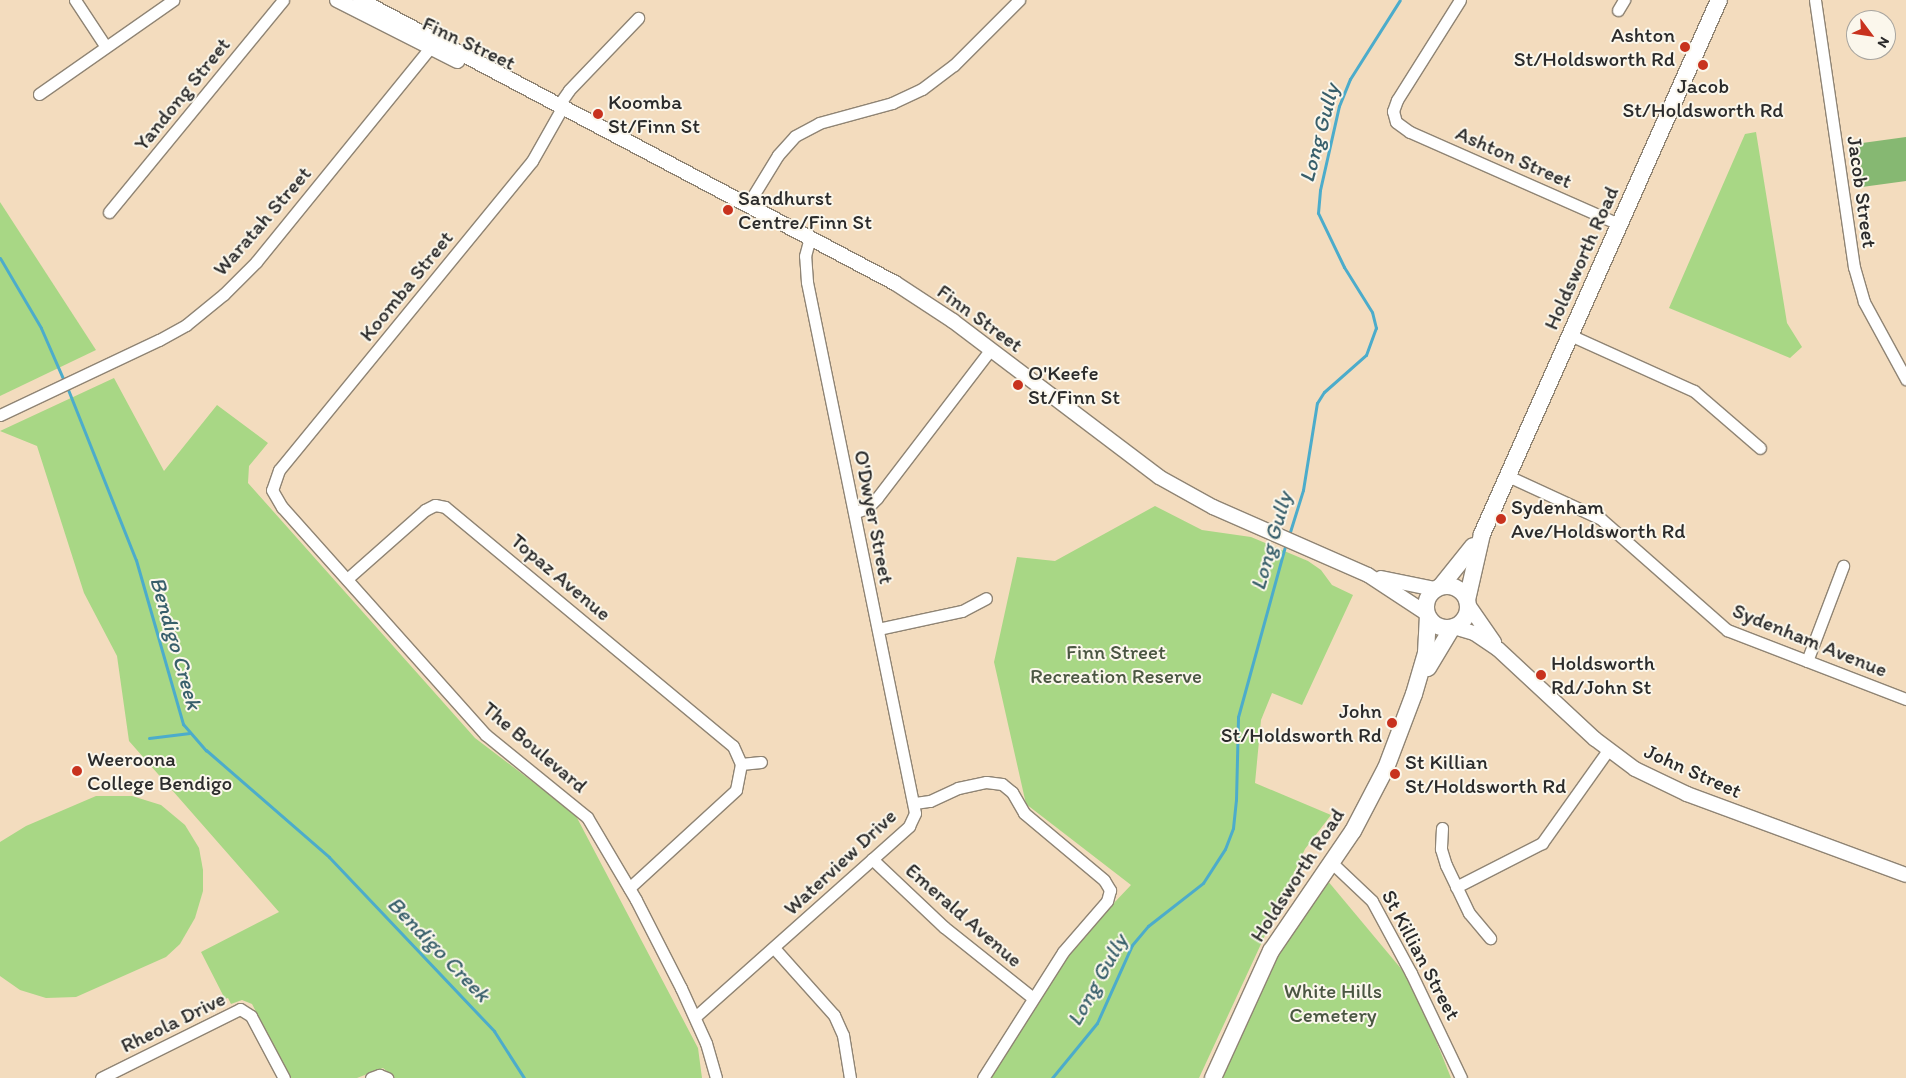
<!DOCTYPE html>
<style>
body{margin:0}
#map{position:relative;width:1906px;height:1078px;overflow:hidden;background:#f3dcbe;font-family:Itim,sans-serif}
div>[style]{position:absolute}
.green>*{inset:0;background:#a8d785}
.forest>*{inset:0;background:#86b872}
.stream>*{height:3px;margin:-1.5px;padding:0 1.5px;transform-origin:1.5px;border-radius:1.5px;background:#4caccb}
.roads{filter:drop-shadow(1px 0 #8f8474) drop-shadow(-1px 0 #8f8474) drop-shadow(0 1px #8f8474) drop-shadow(0 -1px #8f8474)}
.minor>*{height:11px;margin:-5.5px;padding:0 5.5px;transform-origin:5.5px;border-radius:5.5px;background:#fff}
.tertiary>*{height:14px;margin:-7px;padding:0 7px;transform-origin:7px;border-radius:7px;background:#fff}
.secondary>*{height:16px;margin:-8px;padding:0 8px;transform-origin:8px;border-radius:8px;background:#fff}
.secondary>.ring{margin:-8px;padding:0;box-sizing:content-box;background:none;border:16px solid #fff;border-radius:50%}
.dots>*{width:14px;height:14px;translate:-50% -50%;box-sizing:border-box;border:2px solid #fbf7ec;border-radius:50%}
span{translate:-50% -50%;white-space:nowrap;text-align:center;line-height:1.15;-webkit-text-stroke:4px #fbf7ec;paint-order:stroke}
.poi-label{font-size:21px;color:#2b2b2b}
.right{translate:-100% -50%;text-align:right}
.left{translate:0 -50%;text-align:left}
.street-label{font-size:21px;color:#2b2b2b}
.park-label{font-size:21px;color:#4a5642}
.water-label{font-size:22px;color:#385f6b;font-style:italic}
.north{position:absolute;left:1846px;top:10px;width:50px;height:50px;box-sizing:border-box;background:#fbf7ec;border:1px solid #a8a59f;border-radius:50%;rotate:121deg;font-size:14px;font-weight:700;line-height:20px;text-align:center;color:#2b2b2b}
.north::after{content:'';display:block;margin:auto;width:18px;height:22px;background:#c8321e;clip-path:polygon(50% 0,100% 100%,50% 72%,0 100%)}
</style>
<div id="map">
<div class="green">
<div style="clip-path:polygon(1756px 132px,1787px 323px,1802px 347px,1790px 358px,1669px 308px,1745px 134px)"></div>
<div style="clip-path:polygon(0 202px,96px 350px,0 396px)"></div>
<div style="clip-path:polygon(114px 378px,164px 471px,217px 405px,268px 443px,249px 466px,248px 483px,475px 738px,575px 814px,698px 1048px,702px 1078px,395px 1078px,383px 1068px,357px 1078px,290px 1078px,252px 1004px,242px 1000px,231px 1004px,228px 998px,225px 999px,201px 952px,279px 912px,129px 741px,117px 656px,84px 593px,37px 446px,0 431px)"></div>
<div style="clip-path:polygon(1155px 506px,1202px 530px,1251px 537px,1308px 561px,1321px 570px,1332px 585px,1353px 595px,1302px 705px,1272px 693px,1261px 720px,1255px 783px,1331px 815px,1305px 849px,1199px 1078px,990px 1078px,1077px 942px,1131px 885px,1026px 804px,994px 662px,1017px 557px,1055px 561px)"></div>
<div style="clip-path:polygon(96px 796px,132px 796px,161px 805px,185px 825px,199px 848px,203px 870px,203px 891px,195px 918px,180px 944px,166px 957px,76px 997px,46px 998px,20px 990px,0 976px,0 842px,26px 826px)"></div>
<div style="clip-path:polygon(1327px 880px,1413px 983px,1451px 1078px,1223px 1078px,1268px 968px)"></div>
</div>
<div class="forest">
<div style="clip-path:polygon(1906px 137px,1906px 181px,1862px 187px,1855px 144px)"></div>
</div>
<div class="stream">
<div style="left:0;top:258px;width:81px;rotate:59.6deg"></div>
<div style="left:41px;top:328px;width:58px;rotate:66.5deg"></div>
<div style="left:67px;top:387px;width:186px;rotate:68.3deg"></div>
<div style="left:136px;top:560px;width:171px;rotate:74deg"></div>
<div style="left:183px;top:724px;width:35px;rotate:49deg"></div>
<div style="left:206px;top:750px;width:163px;rotate:41deg"></div>
<div style="left:329px;top:857px;width:240px;rotate:46.5deg"></div>
<div style="left:494px;top:1031px;width:56px;rotate:57.4deg"></div>
<div style="left:1289px;top:535px;width:47px;rotate:-72.7deg"></div>
<div style="left:1303px;top:490px;width:88px;rotate:-80.9deg"></div>
<div style="left:1317px;top:403px;width:13px;rotate:-58deg"></div>
<div style="left:1324px;top:392px;width:56px;rotate:-41.4deg"></div>
<div style="left:1366px;top:355px;width:29px;rotate:-70deg"></div>
<div style="left:1376px;top:328px;width:16px;rotate:-104deg"></div>
<div style="left:1372px;top:312px;width:53px;rotate:-121.9deg"></div>
<div style="left:1344px;top:267px;width:60px;rotate:-115.7deg"></div>
<div style="left:1318px;top:213px;width:23px;rotate:-85deg"></div>
<div style="left:1320px;top:190px;width:86px;rotate:-77.3deg"></div>
<div style="left:1339px;top:106px;width:29px;rotate:-68deg"></div>
<div style="left:1350px;top:79px;width:93px;rotate:-57.7deg"></div>
<div style="left:149px;top:738px;width:41px;rotate:-7deg"></div>
<div style="left:1052px;top:1078px;width:71px;rotate:-50.7deg"></div>
<div style="left:1097px;top:1023px;width:85px;rotate:-65.8deg"></div>
<div style="left:1132px;top:945px;width:25px;rotate:-50deg"></div>
<div style="left:1148px;top:926px;width:70px;rotate:-38deg"></div>
<div style="left:1203px;top:883px;width:40px;rotate:-57.1deg"></div>
<div style="left:1225px;top:849px;width:22px;rotate:-69deg"></div>
<div style="left:1233px;top:828px;width:28px;rotate:-84deg"></div>
<div style="left:1236px;top:800px;width:83px;rotate:-88.6deg"></div>
<div style="left:1238px;top:717px;width:180px;rotate:-74.6deg"></div>
</div>
<div class="roads">
<div class="minor">
<div style="left:75px;top:0;width:56px;rotate:56.6deg"></div>
<div style="left:1460px;top:0;width:118px;rotate:122.2deg"></div>
<div style="left:1397px;top:100px;width:12px;rotate:110deg"></div>
<div style="left:1393px;top:111px;width:11px;rotate:75deg"></div>
<div style="left:1396px;top:122px;width:17px;rotate:36deg"></div>
<div style="left:1410px;top:132px;width:228px;rotate:23.8deg"></div>
<div style="left:1815px;top:0;width:270px;rotate:81.7deg"></div>
<div style="left:1854px;top:267px;width:36px;rotate:74deg"></div>
<div style="left:1864px;top:302px;width:88px;rotate:61.4deg"></div>
<div style="left:1618px;top:10px;width:12px;rotate:-59deg"></div>
<div style="left:39px;top:94px;width:164px;rotate:-35deg"></div>
<div style="left:558px;top:106px;width:19px;rotate:-55deg"></div>
<div style="left:569px;top:90px;width:100px;rotate:-46.2deg"></div>
<div style="left:562px;top:108px;width:61px;rotate:119.5deg"></div>
<div style="left:532px;top:161px;width:399px;rotate:129.3deg"></div>
<div style="left:279px;top:470px;width:21px;rotate:109deg"></div>
<div style="left:272px;top:490px;width:20px;rotate:60deg"></div>
<div style="left:282px;top:507px;width:306px;rotate:48.2deg"></div>
<div style="left:486px;top:735px;width:130px;rotate:39.1deg"></div>
<div style="left:587px;top:817px;width:96px;rotate:59.4deg"></div>
<div style="left:636px;top:900px;width:99px;rotate:62.9deg"></div>
<div style="left:681px;top:988px;width:60px;rotate:65.6deg"></div>
<div style="left:706px;top:1043px;width:36px;rotate:74deg"></div>
<div style="left:748px;top:204px;width:57px;rotate:-58.5deg"></div>
<div style="left:778px;top:155px;width:25px;rotate:-48deg"></div>
<div style="left:795px;top:136px;width:27px;rotate:-28deg"></div>
<div style="left:819px;top:123px;width:76px;rotate:-15.3deg"></div>
<div style="left:892px;top:103px;width:33px;rotate:-25deg"></div>
<div style="left:922px;top:89px;width:40px;rotate:-37deg"></div>
<div style="left:954px;top:65px;width:92px;rotate:-45deg"></div>
<div style="left:109px;top:212px;width:274px;rotate:-50.6deg"></div>
<div style="left:1570px;top:335px;width:136px;rotate:24.3deg"></div>
<div style="left:1694px;top:391px;width:87px;rotate:40.8deg"></div>
<div style="left:0;top:415px;width:176px;rotate:-25.3deg"></div>
<div style="left:159px;top:340px;width:31px;rotate:-29deg"></div>
<div style="left:186px;top:325px;width:49px;rotate:-39.2deg"></div>
<div style="left:224px;top:294px;width:45px;rotate:-45deg"></div>
<div style="left:256px;top:262px;width:276px;rotate:-50.9deg"></div>
<div style="left:1508px;top:476px;width:102px;rotate:24.8deg"></div>
<div style="left:1601px;top:519px;width:168px;rotate:41.4deg"></div>
<div style="left:1727px;top:630px;width:192px;rotate:21.1deg"></div>
<div style="left:856px;top:512px;width:12px;rotate:-20deg"></div>
<div style="left:867px;top:508px;width:14px;rotate:-45deg"></div>
<div style="left:877px;top:498px;width:186px;rotate:-52.6deg"></div>
<div style="left:347px;top:579px;width:104px;rotate:-41.5deg"></div>
<div style="left:425px;top:510px;width:11px;rotate:-27deg"></div>
<div style="left:435px;top:505px;width:10px;rotate:11deg"></div>
<div style="left:445px;top:507px;width:374px;rotate:39.7deg"></div>
<div style="left:733px;top:746px;width:20px;rotate:66deg"></div>
<div style="left:741px;top:764px;width:26px;rotate:101deg"></div>
<div style="left:736px;top:790px;width:145px;rotate:137.5deg"></div>
<div style="left:878px;top:629px;width:86px;rotate:-12.1deg"></div>
<div style="left:962px;top:611px;width:27px;rotate:-28deg"></div>
<div style="left:1807px;top:661px;width:102px;rotate:-69.2deg"></div>
<div style="left:741px;top:764px;width:20px;rotate:-6deg"></div>
<div style="left:915px;top:803px;width:15px;rotate:-8deg"></div>
<div style="left:930px;top:801px;width:31px;rotate:-25deg"></div>
<div style="left:958px;top:788px;width:29px;rotate:-12deg"></div>
<div style="left:986px;top:782px;width:16px;rotate:7deg"></div>
<div style="left:1002px;top:784px;width:13px;rotate:39deg"></div>
<div style="left:1012px;top:792px;width:24px;rotate:60deg"></div>
<div style="left:1024px;top:813px;width:104px;rotate:39.9deg"></div>
<div style="left:1104px;top:880px;width:12px;rotate:59deg"></div>
<div style="left:1110px;top:890px;width:11px;rotate:105deg"></div>
<div style="left:1107px;top:901px;width:67px;rotate:130.8deg"></div>
<div style="left:1063px;top:952px;width:149px;rotate:122.4deg"></div>
<div style="left:1442px;top:828px;width:21px;rotate:93deg"></div>
<div style="left:1441px;top:849px;width:17px;rotate:73deg"></div>
<div style="left:1446px;top:865px;width:53px;rotate:64.4deg"></div>
<div style="left:1469px;top:913px;width:33px;rotate:50deg"></div>
<div style="left:872px;top:859px;width:99px;rotate:43.4deg"></div>
<div style="left:944px;top:927px;width:114px;rotate:38.6deg"></div>
<div style="left:1332px;top:863px;width:55px;rotate:43.5deg"></div>
<div style="left:1372px;top:901px;width:82px;rotate:61.6deg"></div>
<div style="left:1411px;top:973px;width:116px;rotate:64.5deg"></div>
<div style="left:1456px;top:887px;width:97px;rotate:-27.1deg"></div>
<div style="left:1542px;top:843px;width:114px;rotate:-54.6deg"></div>
<div style="left:774px;top:948px;width:90px;rotate:48.2deg"></div>
<div style="left:834px;top:1015px;width:22px;rotate:66deg"></div>
<div style="left:843px;top:1035px;width:44px;rotate:80.8deg"></div>
<div style="left:695px;top:1017px;width:287px;rotate:-41.7deg"></div>
<div style="left:909px;top:826px;width:14px;rotate:-65deg"></div>
<div style="left:915px;top:813px;width:542px;rotate:-101.5deg"></div>
<div style="left:807px;top:282px;width:26px;rotate:-94deg"></div>
<div style="left:805px;top:256px;width:20px;rotate:-75deg"></div>
<div style="left:101px;top:1078px;width:155px;rotate:-26.4deg"></div>
<div style="left:240px;top:1009px;width:13px;rotate:32deg"></div>
<div style="left:251px;top:1016px;width:70px;rotate:62deg"></div>
<div style="left:371px;top:1078px;width:9px;rotate:-21deg"></div>
<div style="left:379px;top:1075px;width:9px;rotate:21deg"></div>
</div>
<div class="tertiary">
<div style="left:337px;top:0;width:135px;rotate:26.9deg"></div>
<div style="left:360px;top:0;width:605px;rotate:27.88deg"></div>
<div style="left:895px;top:283px;width:69px;rotate:33.2deg"></div>
<div style="left:953px;top:321px;width:258px;rotate:37.1deg"></div>
<div style="left:1159px;top:477px;width:62px;rotate:29.1deg"></div>
<div style="left:1213px;top:507px;width:169px;rotate:23.7deg"></div>
<div style="left:1368px;top:575px;width:69px;rotate:33.2deg"></div>
<div style="left:1381px;top:578px;width:54px;rotate:11.7deg"></div>
<div style="left:1469px;top:606px;width:44px;rotate:55.2deg"></div>
<div style="left:1454px;top:627px;width:21px;rotate:17deg"></div>
<div style="left:1474px;top:633px;width:29px;rotate:34deg"></div>
<div style="left:1498px;top:649px;width:132px;rotate:42.9deg"></div>
<div style="left:1595px;top:739px;width:50px;rotate:36.9deg"></div>
<div style="left:1635px;top:769px;width:58px;rotate:25.7deg"></div>
<div style="left:1687px;top:794px;width:233px;rotate:20.3deg"></div>
</div>
<div class="secondary">
<div class="ring" style="left:1426px;top:586px;width:26px;height:26px"></div>
<div style="left:1441px;top:586px;width:51px;rotate:-51.3deg"></div>
<div style="left:1467px;top:600px;width:68px;rotate:-77.2deg"></div>
<div style="left:1482px;top:534px;width:584px;rotate:-66.07deg"></div>
<div style="left:1428px;top:668px;width:47px;rotate:-59deg"></div>
<div style="left:1213px;top:1078px;width:140px;rotate:-65.5deg"></div>
<div style="left:1271px;top:951px;width:145px;rotate:-55.7deg"></div>
<div style="left:1353px;top:831px;width:71px;rotate:-62.4deg"></div>
<div style="left:1386px;top:768px;width:79px;rotate:-69.3deg"></div>
<div style="left:1414px;top:694px;width:43px;rotate:-73.7deg"></div>
<div style="left:1426px;top:653px;width:36px;rotate:-87deg"></div>
</div>
</div>
<div class="dots">
<div style="left:1685px;top:47px;background:#c8321e"></div>
<div style="left:1703px;top:65px;background:#c8321e"></div>
<div style="left:598px;top:114px;background:#c8321e"></div>
<div style="left:728px;top:210px;background:#c8321e"></div>
<div style="left:1018px;top:385px;background:#c8321e"></div>
<div style="left:1501px;top:519px;background:#c8321e"></div>
<div style="left:1541px;top:675px;background:#c8321e"></div>
<div style="left:1392px;top:723px;background:#c8321e"></div>
<div style="left:77px;top:771px;background:#c8321e"></div>
<div style="left:1395px;top:774px;background:#c8321e"></div>
</div>
<div class="poi-label">
<span class="right" style="left:1675px;top:47px">Ashton<br>St/Holdsworth Rd</span>
<span style="left:1703px;top:98px">Jacob<br>St/Holdsworth Rd</span>
<span class="left" style="left:608px;top:114px">Koomba<br>St/Finn St</span>
<span class="left" style="left:738px;top:210px">Sandhurst<br>Centre/Finn St</span>
<span class="left" style="left:1028px;top:385px">O'Keefe<br>St/Finn St</span>
<span class="left" style="left:1511px;top:519px">Sydenham<br>Ave/Holdsworth Rd</span>
<span class="left" style="left:1551px;top:675px">Holdsworth<br>Rd/John St</span>
<span class="right" style="left:1382px;top:723px">John<br>St/Holdsworth Rd</span>
<span class="left" style="left:87px;top:771px">Weeroona<br>College Bendigo</span>
<span class="left" style="left:1405px;top:774px">St Killian<br>St/Holdsworth Rd</span>
</div>
<div class="street-label">
<span style="left:469px;top:43px;rotate:25deg">Finn Street</span>
<span style="left:182px;top:94px;rotate:-51deg">Yandong Street</span>
<span style="left:1514px;top:157px;rotate:24deg">Ashton Street</span>
<span style="left:1862px;top:192px;rotate:82deg">Jacob Street</span>
<span style="left:262px;top:221px;rotate:-49deg">Waratah Street</span>
<span style="left:1581px;top:258px;rotate:-66deg">Holdsworth Road</span>
<span style="left:406px;top:286px;rotate:-51deg">Koomba Street</span>
<span style="left:980px;top:318px;rotate:36deg">Finn Street</span>
<span style="left:874px;top:517px;rotate:79deg">O'Dwyer Street</span>
<span style="left:561px;top:577px;rotate:40deg">Topaz Avenue</span>
<span style="left:1810px;top:640px;rotate:22deg">Sydenham Avenue</span>
<span style="left:535px;top:747px;rotate:40deg">The Boulevard</span>
<span style="left:1693px;top:771px;rotate:24deg">John Street</span>
<span style="left:840px;top:862px;rotate:-43deg">Waterview Drive</span>
<span style="left:1297px;top:875px;rotate:-57deg">Holdsworth Road</span>
<span style="left:964px;top:915px;rotate:41deg">Emerald Avenue</span>
<span style="left:1421px;top:955px;rotate:62deg">St Killian Street</span>
<span style="left:173px;top:1022px;rotate:-26deg">Rheola Drive</span>
</div>
<div class="park-label">
<span style="left:1116px;top:664px">Finn Street<br>Recreation Reserve</span>
<span style="left:1333px;top:1003px">White Hills<br>Cemetery</span>
</div>
<div class="water-label">
<span style="left:1319px;top:133px;rotate:-75deg">Long Gully</span>
<span style="left:1271px;top:541px;rotate:-74deg">Long Gully</span>
<span style="left:176px;top:643px;rotate:74deg">Bendigo Creek</span>
<span style="left:439px;top:949px;rotate:46deg">Bendigo Creek</span>
<span style="left:1097px;top:980px;rotate:-61deg">Long Gully</span>
</div>
<div class="north">N</div>
</div>
